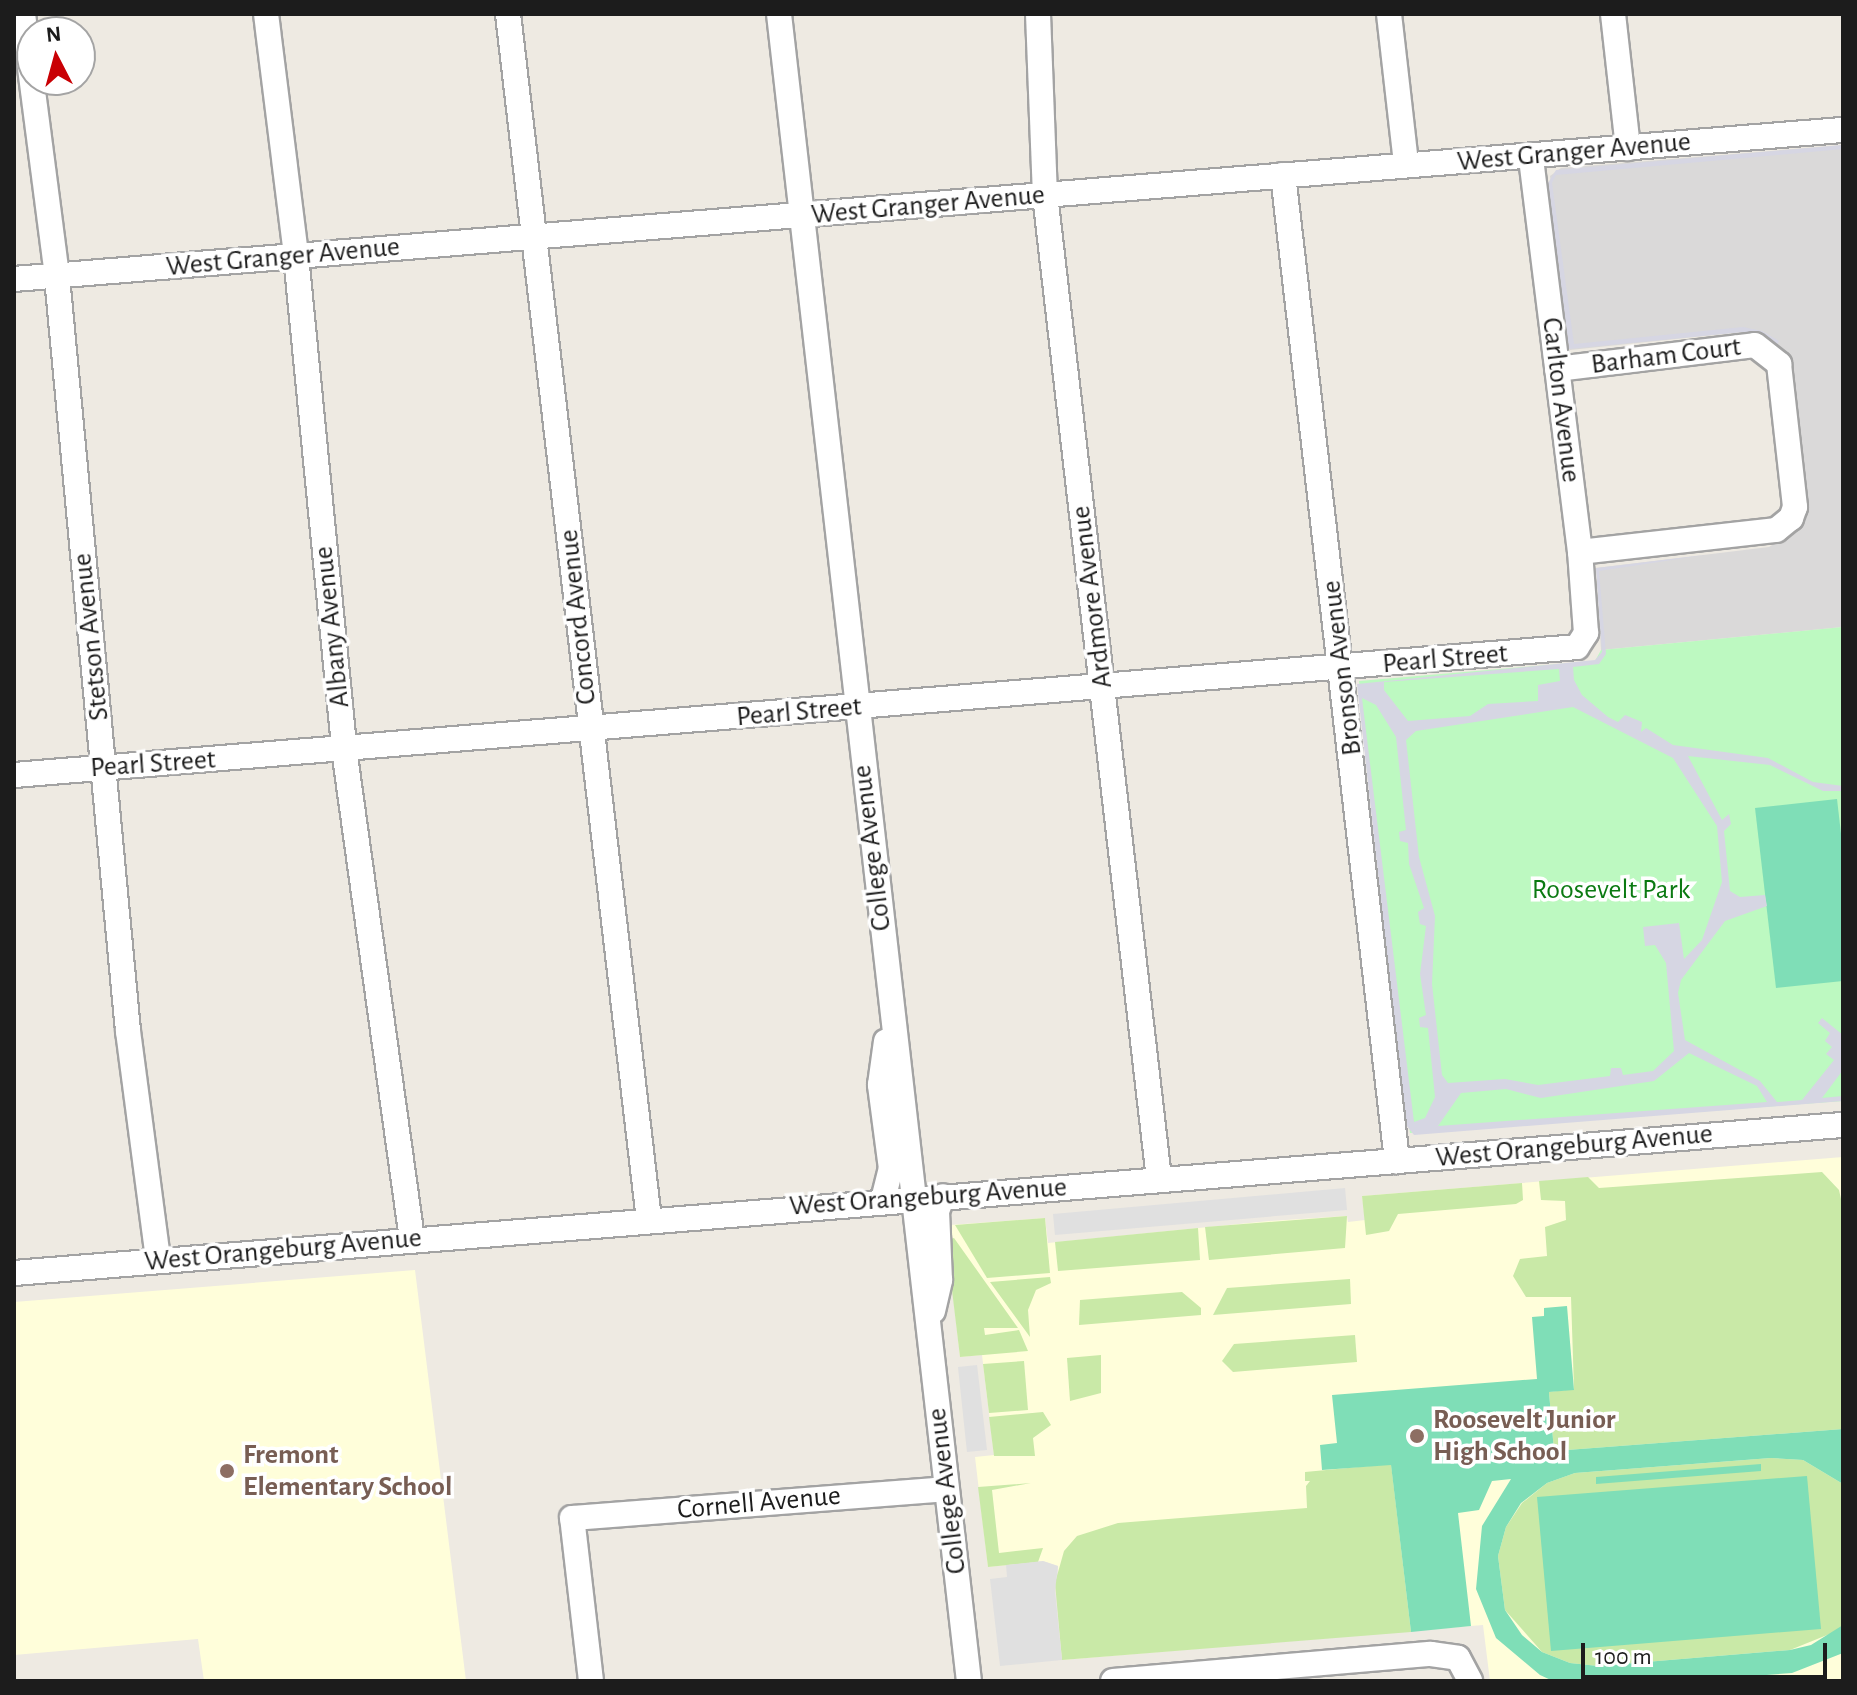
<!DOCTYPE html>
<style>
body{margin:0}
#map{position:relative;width:1857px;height:1695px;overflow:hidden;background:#eeeae2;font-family:"Alegreya Sans",sans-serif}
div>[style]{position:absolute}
.residential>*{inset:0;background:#dad9d9}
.education>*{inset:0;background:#fffeda}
.grass>*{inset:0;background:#c9e9a7}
.park>*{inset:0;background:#bdf9c1}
.pitch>*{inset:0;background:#7fdeb7}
.parking>*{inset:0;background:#e0e0e0}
.plaza>*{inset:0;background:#d6d6e3}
.roads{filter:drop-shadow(2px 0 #a3a3a3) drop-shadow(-2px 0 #a3a3a3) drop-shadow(0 2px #a3a3a3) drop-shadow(0 -2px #a3a3a3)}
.minor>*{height:24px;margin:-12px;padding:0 12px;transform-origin:12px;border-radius:12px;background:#fff}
.dots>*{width:22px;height:22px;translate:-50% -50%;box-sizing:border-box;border:4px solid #fff;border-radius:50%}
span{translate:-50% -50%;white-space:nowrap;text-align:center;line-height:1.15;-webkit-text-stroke:7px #fff;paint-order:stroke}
.street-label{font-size:28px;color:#1c1c1c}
.park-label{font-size:28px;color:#0b7a12}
.education-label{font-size:28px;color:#785e54;font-weight:700}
.left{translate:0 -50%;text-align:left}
.frame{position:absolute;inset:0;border:16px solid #1c1c1c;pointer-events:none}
.north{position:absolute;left:16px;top:16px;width:80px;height:80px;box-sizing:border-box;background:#fff;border:2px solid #a4a4a4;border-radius:50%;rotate:354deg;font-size:22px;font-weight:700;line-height:32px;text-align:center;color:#1c1c1c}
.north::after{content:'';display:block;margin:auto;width:28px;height:36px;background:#c90004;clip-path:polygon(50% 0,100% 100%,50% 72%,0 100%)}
.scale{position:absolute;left:1581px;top:1643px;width:246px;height:36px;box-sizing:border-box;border:4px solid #1c1c1c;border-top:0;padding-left:10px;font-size:24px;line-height:28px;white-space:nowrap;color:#1c1c1c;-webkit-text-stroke:6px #fff;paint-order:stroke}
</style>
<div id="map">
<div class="residential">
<div style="clip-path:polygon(1843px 145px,1843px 627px,1601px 650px,1596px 568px,1769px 547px,1797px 529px,1802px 520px,1786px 358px,1766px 337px,1743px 332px,1570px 350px,1550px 176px,1561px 168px)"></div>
</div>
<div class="education">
<div style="clip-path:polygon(1843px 1157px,1843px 1679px,1490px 1681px,1483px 1625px,1062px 1660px,1058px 1566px,1043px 1561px,988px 1567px,975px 1457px,994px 1455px,982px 1355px,960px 1357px,946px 1232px,950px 1225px,1045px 1218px,1048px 1243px,1269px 1221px,1347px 1216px,1348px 1222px,1365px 1220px,1362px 1196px)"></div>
<div style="clip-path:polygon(415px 1270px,466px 1681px,204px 1681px,198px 1639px,14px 1655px,14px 1302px)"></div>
</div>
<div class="grass">
<div style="clip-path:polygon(1822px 1172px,1839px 1190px,1843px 1208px,1843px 1429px,1554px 1451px,1549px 1392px,1574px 1389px,1571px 1297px,1526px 1297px,1513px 1276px,1520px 1259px,1547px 1256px,1545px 1227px,1566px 1220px,1565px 1201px,1541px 1200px,1539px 1181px,1588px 1177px,1599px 1188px)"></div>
<div style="clip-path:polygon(1522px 1183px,1523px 1200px,1516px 1204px,1398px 1214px,1389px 1231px,1366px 1235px,1362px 1196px)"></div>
<div style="clip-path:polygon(1347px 1216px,1345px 1248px,1209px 1260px,1205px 1227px)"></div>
<div style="clip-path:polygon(1045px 1218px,1050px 1273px,987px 1278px,955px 1225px)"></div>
<div style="clip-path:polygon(1198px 1228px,1200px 1260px,1058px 1271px,1055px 1242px)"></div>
<div style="clip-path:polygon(954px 1238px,1018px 1328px,984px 1328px,985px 1335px,1019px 1330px,1028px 1351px,960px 1357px,946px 1240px)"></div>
<div style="clip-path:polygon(1050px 1277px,1051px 1283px,1036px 1290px,1028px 1310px,1030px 1337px,990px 1282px)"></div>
<div style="clip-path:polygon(1350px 1279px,1351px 1304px,1213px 1315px,1227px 1288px)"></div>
<div style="clip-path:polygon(1182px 1292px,1201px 1308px,1201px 1315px,1079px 1325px,1080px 1300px)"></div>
<div style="clip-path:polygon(1355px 1335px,1357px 1362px,1233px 1372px,1222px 1361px,1234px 1344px)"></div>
<div style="clip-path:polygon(1101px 1355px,1101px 1393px,1070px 1401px,1067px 1358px)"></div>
<div style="clip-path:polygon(1024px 1361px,1028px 1410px,989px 1413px,983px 1364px)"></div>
<div style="clip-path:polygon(1043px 1412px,1051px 1425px,1033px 1438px,1035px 1456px,994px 1456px,989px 1417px)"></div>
<div style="clip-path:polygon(1771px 1458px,1803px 1460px,1843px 1484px,1843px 1625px,1837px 1631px,1790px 1650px,1598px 1666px,1570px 1663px,1542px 1652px,1505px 1610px,1498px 1556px,1506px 1527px,1522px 1503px,1547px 1483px,1575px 1473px)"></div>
<div style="clip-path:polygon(1391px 1464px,1411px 1632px,1062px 1660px,1055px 1583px,1064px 1551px,1077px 1536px,1118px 1523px,1307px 1508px,1306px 1486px,1310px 1481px,1305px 1481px,1305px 1472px)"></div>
<div style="clip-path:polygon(1031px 1483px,992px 1490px,999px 1553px,1043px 1548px,1038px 1562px,988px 1567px,978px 1487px)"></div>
</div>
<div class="park">
<div style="clip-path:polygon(1843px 627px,1843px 1101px,1410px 1133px,1359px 681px,1595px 661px,1601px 650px)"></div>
</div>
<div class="pitch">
<div style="clip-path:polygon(1837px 799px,1843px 851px,1843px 981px,1776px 988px,1755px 808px)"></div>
<div style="clip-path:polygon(1567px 1306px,1574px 1390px,1549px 1392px,1554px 1451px,1843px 1429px,1843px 1484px,1803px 1460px,1771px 1458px,1575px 1473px,1547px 1483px,1521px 1503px,1506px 1527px,1498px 1556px,1505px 1610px,1522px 1635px,1542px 1652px,1570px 1663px,1598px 1666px,1790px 1650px,1811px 1645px,1843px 1625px,1843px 1653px,1792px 1673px,1687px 1681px,1553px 1681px,1540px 1675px,1496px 1638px,1476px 1589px,1482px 1526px,1511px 1479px,1492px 1481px,1479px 1510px,1458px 1513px,1471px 1626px,1411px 1632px,1391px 1465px,1322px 1470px,1320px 1445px,1337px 1443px,1332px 1395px,1537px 1379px,1532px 1317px,1544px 1316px,1544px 1308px)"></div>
<div style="clip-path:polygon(1761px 1464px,1761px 1471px,1596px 1484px,1596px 1477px)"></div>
<div style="clip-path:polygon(1807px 1476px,1821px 1629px,1551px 1651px,1537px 1497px)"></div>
</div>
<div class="parking">
<div style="clip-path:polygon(1345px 1188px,1347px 1210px,1055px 1235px,1053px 1214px)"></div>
<div style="clip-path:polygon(977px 1365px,987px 1450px,967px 1452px,958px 1367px)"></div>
<div style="clip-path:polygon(1043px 1561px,1058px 1566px,1055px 1591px,1062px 1660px,1000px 1666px,990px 1579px,1007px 1577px,1006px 1565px)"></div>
</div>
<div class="plaza">
<div style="clip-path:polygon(1843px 145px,1843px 149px,1556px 175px,1552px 183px,1574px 344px,1743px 327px,1762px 331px,1779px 341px,1777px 345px,1762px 335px,1743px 332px,1569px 349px,1548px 183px,1556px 170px)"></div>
<div style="clip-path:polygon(evenodd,1705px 555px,1599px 571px,1606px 654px,1599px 664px,1573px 667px,1574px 680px,1582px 695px,1608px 717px,1618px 722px,1625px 715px,1642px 722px,1641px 732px,1646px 728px,1673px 745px,1768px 758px,1813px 782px,1843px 786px,1843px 791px,1823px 791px,1770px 765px,1688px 756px,1722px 820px,1729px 814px,1731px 824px,1724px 831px,1730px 891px,1740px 897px,1765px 895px,1767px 906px,1725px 921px,1681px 980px,1678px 993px,1685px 1040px,1760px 1081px,1777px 1102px,1802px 1100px,1834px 1060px,1826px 1054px,1832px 1047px,1825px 1041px,1830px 1033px,1818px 1023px,1822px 1018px,1843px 1035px,1843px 1070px,1822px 1098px,1843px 1096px,1843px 1101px,1414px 1135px,1406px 1125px,1357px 684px,1595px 660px,1602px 652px,1596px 568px,1705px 555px,1559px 669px,1560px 681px,1538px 685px,1538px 701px,1488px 704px,1470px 716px,1408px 721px,1384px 690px,1384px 682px,1559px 669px,1705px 555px,1362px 698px,1376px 705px,1396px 737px,1406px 830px,1399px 832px,1400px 841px,1408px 843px,1409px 864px,1424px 908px,1418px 912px,1420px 924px,1426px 926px,1420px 974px,1426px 1015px,1419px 1018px,1420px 1027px,1428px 1028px,1435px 1097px,1425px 1118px,1414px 1122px,1362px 698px,1705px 555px,1573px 707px,1673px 758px,1717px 826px,1722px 882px,1702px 940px,1684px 959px,1679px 923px,1643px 927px,1645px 946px,1655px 945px,1666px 963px,1674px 1051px,1653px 1071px,1623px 1075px,1621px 1068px,1611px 1068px,1610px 1076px,1538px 1085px,1505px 1079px,1448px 1083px,1442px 1075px,1432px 984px,1435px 916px,1419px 857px,1406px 740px,1416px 731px,1573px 707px,1705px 555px,1689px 1053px,1757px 1086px,1767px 1102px,1438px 1126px,1461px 1093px,1506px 1089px,1541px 1098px,1654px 1081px,1689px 1053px)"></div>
</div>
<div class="roads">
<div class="minor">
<div style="left:23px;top:14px;width:265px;rotate:82.6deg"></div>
<div style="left:57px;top:277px;width:757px;rotate:84.62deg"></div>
<div style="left:128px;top:1031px;width:230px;rotate:82.5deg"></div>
<div style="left:266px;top:14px;width:244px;rotate:82.9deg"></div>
<div style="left:296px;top:256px;width:495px;rotate:84.4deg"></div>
<div style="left:344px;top:749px;width:495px;rotate:82.1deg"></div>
<div style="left:508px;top:14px;width:1214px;rotate:83.33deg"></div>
<div style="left:779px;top:14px;width:1678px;rotate:83.5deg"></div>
<div style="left:1038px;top:14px;width:181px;rotate:87.8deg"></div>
<div style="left:1045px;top:195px;width:991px;rotate:83.39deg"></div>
<div style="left:1389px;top:14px;width:151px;rotate:83.5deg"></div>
<div style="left:1613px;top:14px;width:135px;rotate:83.6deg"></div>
<div style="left:1283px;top:175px;width:993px;rotate:83.4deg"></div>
<div style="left:14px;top:279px;width:1835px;rotate:-4.66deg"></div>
<div style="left:1557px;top:369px;width:199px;rotate:-6.9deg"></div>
<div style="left:1755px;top:345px;width:31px;rotate:38deg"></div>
<div style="left:1779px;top:364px;width:144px;rotate:83.6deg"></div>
<div style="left:1795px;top:507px;width:12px;rotate:110deg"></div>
<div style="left:1791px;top:518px;width:19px;rotate:141deg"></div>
<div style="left:1776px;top:530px;width:197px;rotate:173.6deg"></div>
<div style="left:14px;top:775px;width:1568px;rotate:-4.68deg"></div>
<div style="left:1577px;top:647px;width:17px;rotate:-57deg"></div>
<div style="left:1586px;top:633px;width:81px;rotate:-94.2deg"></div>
<div style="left:1580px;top:552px;width:399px;rotate:-97.1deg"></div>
<div style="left:883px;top:1200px;width:32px;rotate:-76deg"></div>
<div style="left:891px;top:1169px;width:85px;rotate:-97.5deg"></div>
<div style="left:880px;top:1085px;width:44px;rotate:-82.2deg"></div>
<div style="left:14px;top:1273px;width:1835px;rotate:-4.63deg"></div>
<div style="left:933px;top:1311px;width:32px;rotate:-77deg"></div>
<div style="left:940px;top:1280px;width:69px;rotate:-92.5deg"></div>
<div style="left:937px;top:1211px;width:16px;rotate:-68deg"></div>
<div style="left:591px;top:1681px;width:164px;rotate:-96.6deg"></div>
<div style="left:572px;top:1518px;width:375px;rotate:-4.4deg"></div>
<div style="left:1113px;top:1681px;width:319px;rotate:-4.9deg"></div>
<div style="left:1431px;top:1654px;width:27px;rotate:8deg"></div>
<div style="left:1458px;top:1658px;width:26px;rotate:62deg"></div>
</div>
</div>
<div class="dots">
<div style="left:1417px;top:1436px;background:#8d6e63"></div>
<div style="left:227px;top:1471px;background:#8d6e63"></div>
</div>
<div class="street-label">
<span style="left:1574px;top:152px;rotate:-5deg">West Granger Avenue</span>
<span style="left:928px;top:205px;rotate:-5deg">West Granger Avenue</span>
<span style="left:283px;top:257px;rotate:-5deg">West Granger Avenue</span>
<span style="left:1666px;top:356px;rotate:-7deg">Barham Court</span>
<span style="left:1561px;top:400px;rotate:83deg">Carlton Avenue</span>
<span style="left:1092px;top:597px;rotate:-97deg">Ardmore Avenue</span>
<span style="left:578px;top:617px;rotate:-96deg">Concord Avenue</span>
<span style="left:332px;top:627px;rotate:-96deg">Albany Avenue</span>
<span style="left:91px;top:637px;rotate:-96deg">Stetson Avenue</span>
<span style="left:1445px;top:659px;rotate:-5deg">Pearl Street</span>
<span style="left:1342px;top:668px;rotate:-97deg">Bronson Avenue</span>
<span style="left:799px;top:712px;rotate:-5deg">Pearl Street</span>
<span style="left:153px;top:764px;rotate:-4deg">Pearl Street</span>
<span style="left:872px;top:848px;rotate:-97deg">College Avenue</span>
<span style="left:1574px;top:1146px;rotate:-5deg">West Orangeburg Avenue</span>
<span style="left:928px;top:1197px;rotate:-4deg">West Orangeburg Avenue</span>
<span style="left:283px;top:1250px;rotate:-5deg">West Orangeburg Avenue</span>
<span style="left:947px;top:1491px;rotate:-97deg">College Avenue</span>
<span style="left:759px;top:1503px;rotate:-5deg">Cornell Avenue</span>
</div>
<div class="park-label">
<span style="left:1611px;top:890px">Roosevelt Park</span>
</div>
<div class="education-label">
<span class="left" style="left:1433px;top:1436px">Roosevelt Junior<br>High School</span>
<span class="left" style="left:243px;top:1471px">Fremont<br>Elementary School</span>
</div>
<div class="frame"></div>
<div class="north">N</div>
<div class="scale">100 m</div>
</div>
